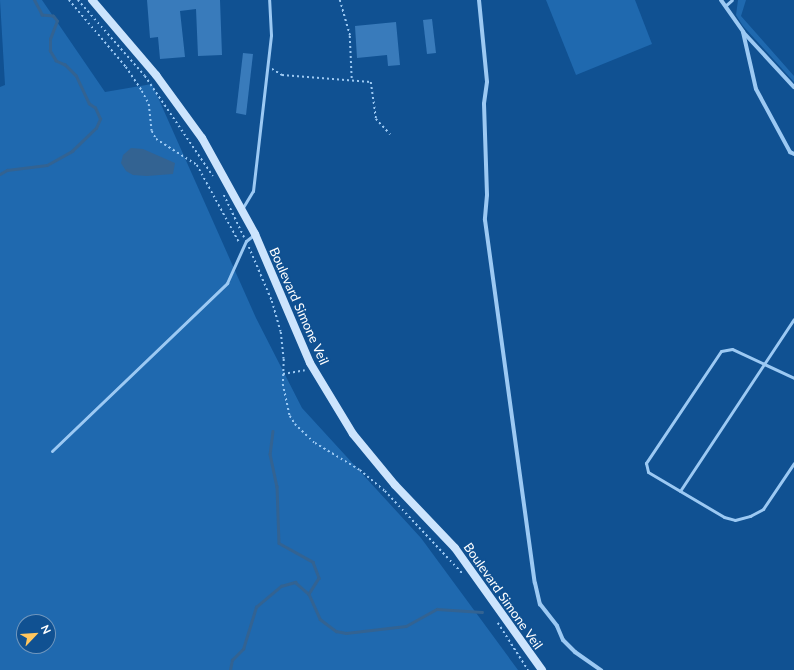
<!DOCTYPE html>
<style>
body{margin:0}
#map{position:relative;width:794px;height:670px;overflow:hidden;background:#105192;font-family:Lato,sans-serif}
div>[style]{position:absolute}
.green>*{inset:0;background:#1f69af}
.water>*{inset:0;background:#336392}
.stream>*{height:2.5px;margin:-1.25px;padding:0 1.25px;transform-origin:1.25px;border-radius:1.25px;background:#336392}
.building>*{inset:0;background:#397bbb}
.path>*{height:1.5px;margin-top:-0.75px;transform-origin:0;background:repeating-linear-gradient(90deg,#9cc9f3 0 2px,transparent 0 5px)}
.lane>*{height:3px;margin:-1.5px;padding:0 1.5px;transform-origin:1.5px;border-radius:1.5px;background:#9cc9f3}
.street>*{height:4px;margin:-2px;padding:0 2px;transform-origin:2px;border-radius:2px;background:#9cc9f3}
.secondary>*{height:8px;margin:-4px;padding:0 4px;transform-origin:4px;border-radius:4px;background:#cce4fd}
span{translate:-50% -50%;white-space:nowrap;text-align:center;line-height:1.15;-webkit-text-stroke:3.5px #105192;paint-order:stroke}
.street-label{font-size:13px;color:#fff}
.north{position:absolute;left:16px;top:614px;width:40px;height:40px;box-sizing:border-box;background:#105192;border:1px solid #7097be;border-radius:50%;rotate:65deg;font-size:11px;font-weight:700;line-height:16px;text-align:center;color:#fff}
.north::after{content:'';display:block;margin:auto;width:14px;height:18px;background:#ffc65e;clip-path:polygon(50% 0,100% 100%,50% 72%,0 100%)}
</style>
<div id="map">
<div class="green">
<div style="clip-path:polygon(evenodd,0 0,42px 0,105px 92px,152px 84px,256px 318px,302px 408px,421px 538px,518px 670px,0 670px,0 87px,5px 85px,0 0,24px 622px,48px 622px,48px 646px,24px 646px,24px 622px)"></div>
<div style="clip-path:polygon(546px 0,635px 0,652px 44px,576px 75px)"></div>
<div style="clip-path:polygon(738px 0,746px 0,741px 16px,794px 76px,794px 82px,743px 26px,736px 15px)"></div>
</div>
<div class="water">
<div style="clip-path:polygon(131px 148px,143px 149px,175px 163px,173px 174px,147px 176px,133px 175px,126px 171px,121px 163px,123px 155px)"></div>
</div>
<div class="stream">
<div style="left:0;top:174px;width:8px;rotate:-30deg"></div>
<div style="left:7px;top:170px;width:40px;rotate:-7.1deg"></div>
<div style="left:47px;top:165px;width:29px;rotate:-29deg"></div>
<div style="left:72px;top:151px;width:33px;rotate:-44deg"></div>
<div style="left:96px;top:128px;width:10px;rotate:-66deg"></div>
<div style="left:100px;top:119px;width:12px;rotate:-114deg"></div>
<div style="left:95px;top:108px;width:7px;rotate:-146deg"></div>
<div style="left:89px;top:104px;width:31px;rotate:-115deg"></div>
<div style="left:76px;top:76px;width:16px;rotate:-135deg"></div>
<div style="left:65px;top:65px;width:10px;rotate:-156deg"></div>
<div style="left:56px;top:61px;width:12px;rotate:-121deg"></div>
<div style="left:50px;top:51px;width:12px;rotate:-90deg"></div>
<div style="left:50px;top:39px;width:19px;rotate:-69deg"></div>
<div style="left:57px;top:21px;width:6px;rotate:-129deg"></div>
<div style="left:53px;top:16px;width:11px;rotate:-175deg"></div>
<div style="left:42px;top:15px;width:17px;rotate:-118deg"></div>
<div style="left:273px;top:431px;width:23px;rotate:97deg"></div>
<div style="left:270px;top:454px;width:33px;rotate:78deg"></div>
<div style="left:277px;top:486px;width:57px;rotate:88deg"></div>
<div style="left:279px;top:543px;width:39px;rotate:29deg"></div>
<div style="left:313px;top:562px;width:17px;rotate:69deg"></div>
<div style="left:319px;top:578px;width:19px;rotate:122deg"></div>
<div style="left:230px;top:670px;width:10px;rotate:-79deg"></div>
<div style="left:232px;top:660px;width:16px;rotate:-45deg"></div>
<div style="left:243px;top:649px;width:44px;rotate:-72.8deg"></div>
<div style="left:256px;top:607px;width:33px;rotate:-40deg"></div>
<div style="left:281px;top:586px;width:15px;rotate:-16deg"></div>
<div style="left:295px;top:582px;width:18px;rotate:41deg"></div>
<div style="left:309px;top:594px;width:27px;rotate:66deg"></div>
<div style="left:320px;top:619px;width:20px;rotate:37deg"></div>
<div style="left:336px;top:631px;width:10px;rotate:11deg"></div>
<div style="left:346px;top:633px;width:60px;rotate:-6.7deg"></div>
<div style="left:406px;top:626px;width:35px;rotate:-29deg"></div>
<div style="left:437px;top:609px;width:45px;rotate:3.8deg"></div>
</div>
<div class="building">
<div style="clip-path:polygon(147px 0,220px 0,222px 55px,198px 56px,196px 9px,180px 11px,185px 57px,160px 59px,158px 37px,150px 38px)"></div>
<div style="clip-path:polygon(432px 19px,436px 53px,427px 54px,423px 20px)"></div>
<div style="clip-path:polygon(396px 22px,400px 65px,388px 66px,387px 55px,357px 58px,355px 26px)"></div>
<div style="clip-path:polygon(243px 53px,253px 54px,246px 115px,236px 113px)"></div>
</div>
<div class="path">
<div style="left:69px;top:0;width:88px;rotate:49.6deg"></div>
<div style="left:126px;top:67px;width:29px;rotate:56deg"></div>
<div style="left:142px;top:91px;width:15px;rotate:62deg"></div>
<div style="left:149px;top:104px;width:27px;rotate:84deg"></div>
<div style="left:152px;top:131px;width:9px;rotate:63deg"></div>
<div style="left:156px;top:139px;width:49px;rotate:32.4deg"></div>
<div style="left:197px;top:165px;width:88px;rotate:61.4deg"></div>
<div style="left:78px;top:0;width:101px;rotate:48.6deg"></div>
<div style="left:145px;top:76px;width:121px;rotate:55.8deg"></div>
<div style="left:340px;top:0;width:37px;rotate:74deg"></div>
<div style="left:350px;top:36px;width:44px;rotate:87.4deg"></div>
<div style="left:272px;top:69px;width:12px;rotate:31deg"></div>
<div style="left:282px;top:75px;width:89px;rotate:4.5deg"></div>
<div style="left:371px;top:82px;width:37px;rotate:82deg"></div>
<div style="left:376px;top:119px;width:21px;rotate:47deg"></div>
<div style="left:224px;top:195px;width:47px;rotate:64.5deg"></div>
<div style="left:249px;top:247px;width:59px;rotate:66.9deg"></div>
<div style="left:272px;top:301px;width:32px;rotate:74deg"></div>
<div style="left:281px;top:332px;width:27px;rotate:84deg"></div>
<div style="left:284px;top:359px;width:25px;rotate:92deg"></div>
<div style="left:283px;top:384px;width:33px;rotate:78deg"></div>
<div style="left:290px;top:416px;width:9px;rotate:58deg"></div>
<div style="left:295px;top:424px;width:28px;rotate:44deg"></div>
<div style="left:315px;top:443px;width:52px;rotate:31deg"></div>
<div style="left:360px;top:470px;width:33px;rotate:40deg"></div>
<div style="left:385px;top:491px;width:114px;rotate:46.8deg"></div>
<div style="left:283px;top:374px;width:22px;rotate:-10deg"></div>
<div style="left:498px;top:623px;width:56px;rotate:57.4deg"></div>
</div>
<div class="lane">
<div style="left:725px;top:6px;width:9px;rotate:-41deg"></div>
<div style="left:242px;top:209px;width:21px;rotate:-59deg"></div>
<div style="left:253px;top:191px;width:157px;rotate:-83.4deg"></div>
<div style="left:271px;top:35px;width:35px;rotate:-93deg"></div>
<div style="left:794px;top:378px;width:68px;rotate:-154.9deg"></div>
<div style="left:732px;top:349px;width:11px;rotate:170deg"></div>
<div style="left:721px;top:351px;width:135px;rotate:123.8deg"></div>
<div style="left:646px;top:463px;width:9px;rotate:77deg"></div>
<div style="left:648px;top:472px;width:88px;rotate:30.6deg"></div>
<div style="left:724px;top:517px;width:11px;rotate:15deg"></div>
<div style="left:735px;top:520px;width:16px;rotate:-15deg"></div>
<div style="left:750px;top:516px;width:15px;rotate:-28deg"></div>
<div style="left:763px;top:509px;width:55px;rotate:-56deg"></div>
<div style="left:52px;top:451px;width:243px;rotate:-43.8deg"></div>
<div style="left:227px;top:283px;width:46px;rotate:-65.7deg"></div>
<div style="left:246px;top:241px;width:11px;rotate:-38deg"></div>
<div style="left:680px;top:491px;width:206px;rotate:-56.5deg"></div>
</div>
<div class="street">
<div style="left:479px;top:0;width:82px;rotate:84.4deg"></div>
<div style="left:487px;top:82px;width:22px;rotate:98deg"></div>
<div style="left:484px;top:104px;width:91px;rotate:88.1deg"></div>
<div style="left:487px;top:195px;width:25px;rotate:95deg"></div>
<div style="left:485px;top:220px;width:366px;rotate:82.2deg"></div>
<div style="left:535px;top:583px;width:22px;rotate:77deg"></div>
<div style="left:540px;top:604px;width:28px;rotate:52deg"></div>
<div style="left:557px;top:626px;width:15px;rotate:67deg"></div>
<div style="left:563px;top:640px;width:17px;rotate:45deg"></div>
<div style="left:575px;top:652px;width:32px;rotate:35deg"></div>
<div style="left:721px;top:0;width:39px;rotate:55deg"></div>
<div style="left:743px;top:32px;width:75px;rotate:47.2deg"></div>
<div style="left:743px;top:32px;width:58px;rotate:77.2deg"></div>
<div style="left:756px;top:89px;width:72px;rotate:61.6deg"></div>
<div style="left:790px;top:152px;width:4px;rotate:27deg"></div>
</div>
<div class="secondary">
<div style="left:92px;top:0;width:99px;rotate:49.5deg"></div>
<div style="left:156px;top:75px;width:78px;rotate:53.9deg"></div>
<div style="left:202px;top:138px;width:110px;rotate:61.1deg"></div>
<div style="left:255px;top:234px;width:140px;rotate:66.9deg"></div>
<div style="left:310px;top:363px;width:83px;rotate:58.8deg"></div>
<div style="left:353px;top:434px;width:66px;rotate:50.5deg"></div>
<div style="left:395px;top:485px;width:87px;rotate:46.4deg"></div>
<div style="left:455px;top:548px;width:150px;rotate:54.5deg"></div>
</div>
<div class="street-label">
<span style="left:299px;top:306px;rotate:66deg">Boulevard Simone Veil</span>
<span style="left:503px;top:596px;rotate:55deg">Boulevard Simone Veil</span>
</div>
<div class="north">N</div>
</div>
